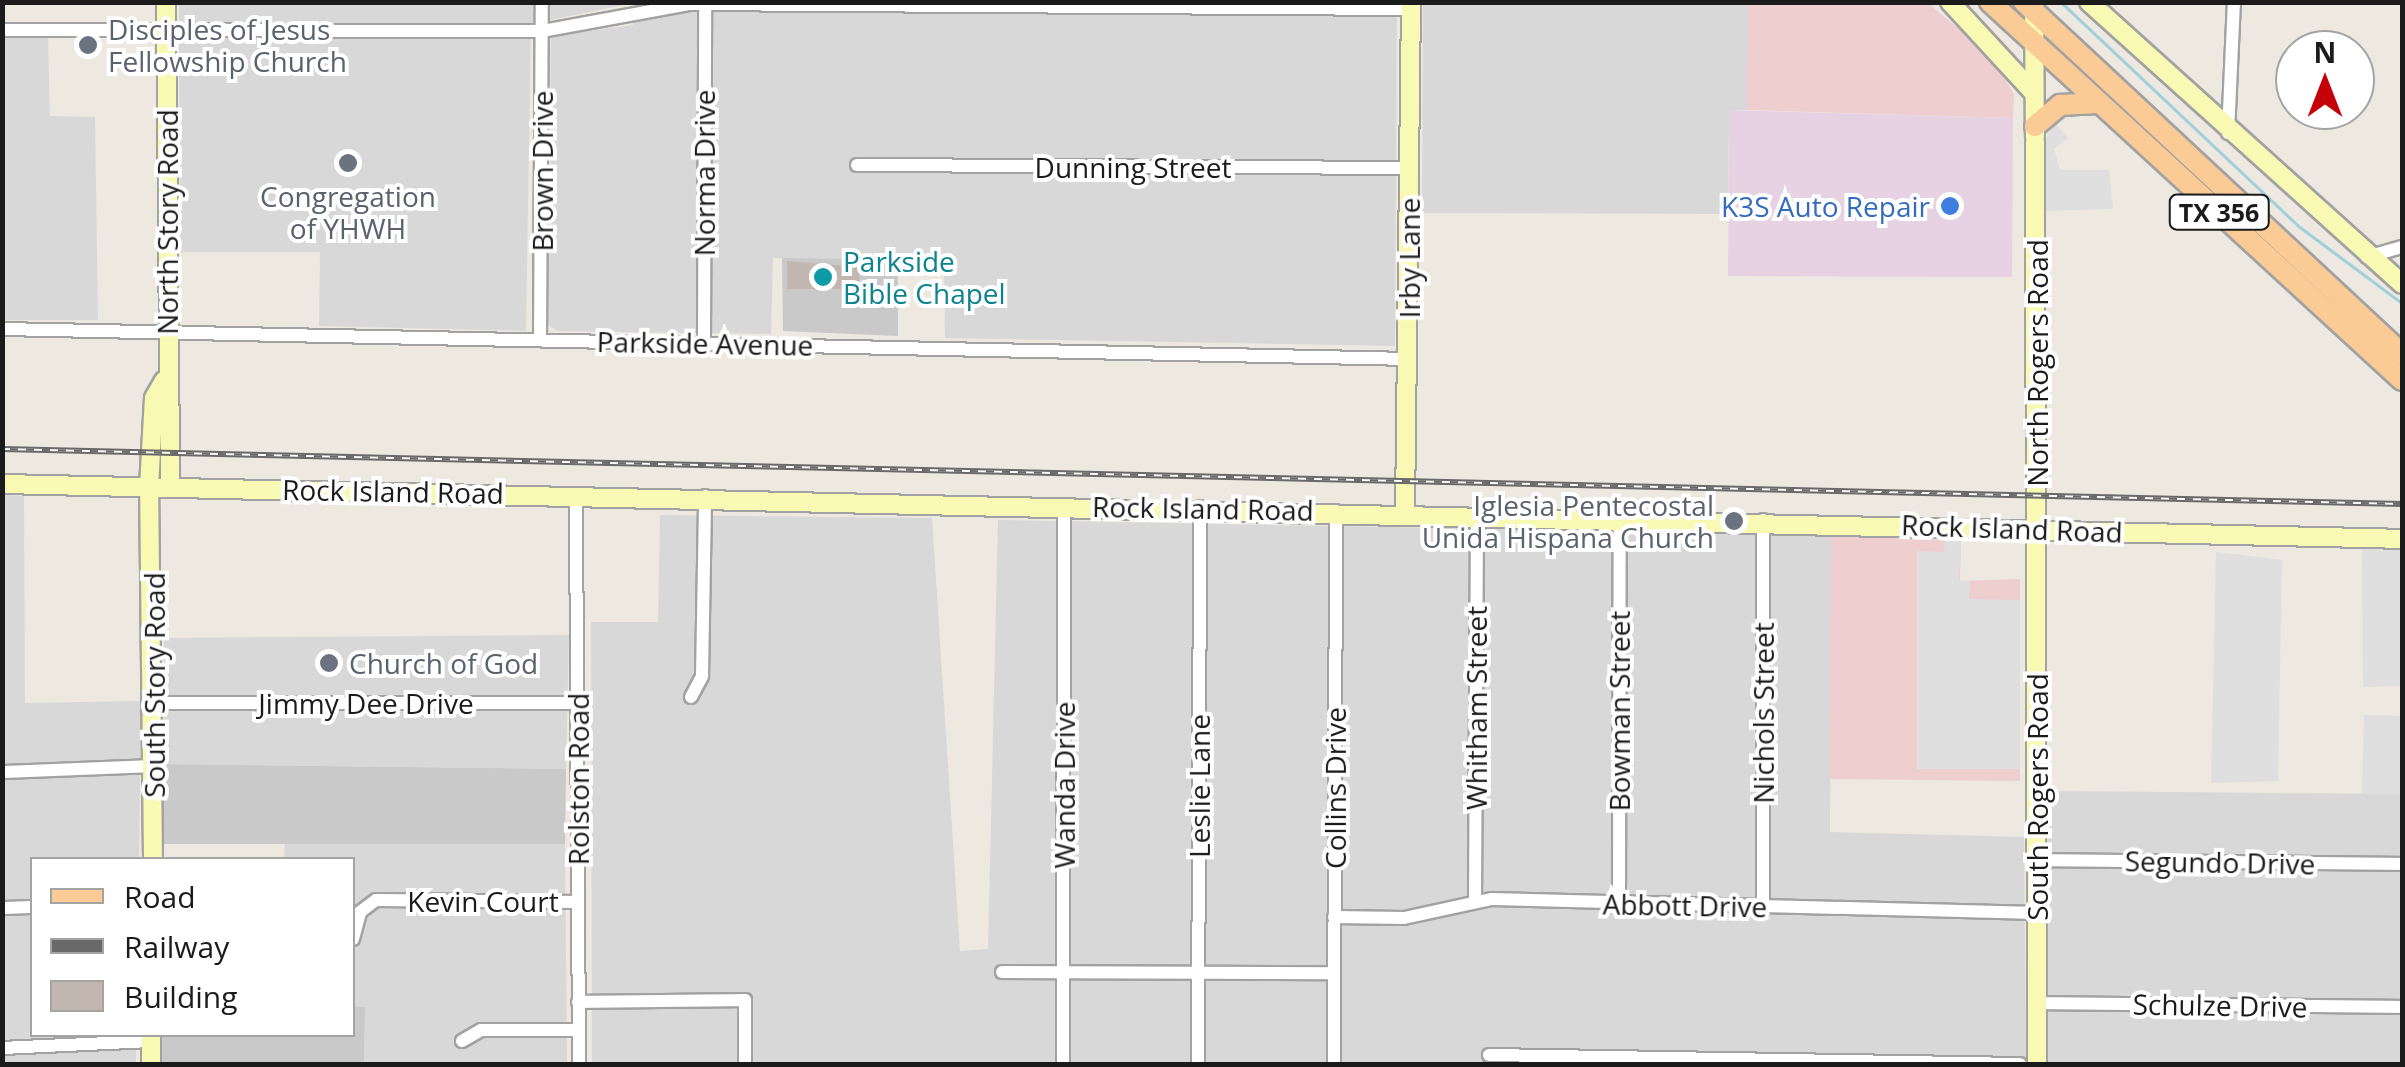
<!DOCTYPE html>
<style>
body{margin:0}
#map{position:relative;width:2405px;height:1067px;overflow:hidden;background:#ede8e0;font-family:"Open Sans",sans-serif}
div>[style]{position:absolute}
.residential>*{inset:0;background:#d9d8d8}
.commercial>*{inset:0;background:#eececf}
.industrial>*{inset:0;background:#e6d2e3}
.religious>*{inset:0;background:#c9c9c9}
.parking>*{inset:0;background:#dfdfdf}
.stream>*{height:2.5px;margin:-1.25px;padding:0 1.25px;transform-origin:1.25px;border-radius:1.25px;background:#a0d0db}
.building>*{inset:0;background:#c1b7b0}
.roads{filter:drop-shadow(2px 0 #a2a2a2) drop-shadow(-2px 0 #a2a2a2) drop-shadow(0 2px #a2a2a2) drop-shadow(0 -2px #a2a2a2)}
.street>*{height:12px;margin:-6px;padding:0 6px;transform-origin:6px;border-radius:6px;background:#fff}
.secondary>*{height:18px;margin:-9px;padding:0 9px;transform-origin:9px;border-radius:9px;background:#f8f9b2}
.primary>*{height:20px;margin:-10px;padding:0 10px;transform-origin:10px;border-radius:10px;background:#fbcb96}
.rail>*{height:6px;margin-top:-3px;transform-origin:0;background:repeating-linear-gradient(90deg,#fff 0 8px,#696969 0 16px);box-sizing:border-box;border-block:2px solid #696969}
.dots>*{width:28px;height:28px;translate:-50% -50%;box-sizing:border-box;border:5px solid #fff;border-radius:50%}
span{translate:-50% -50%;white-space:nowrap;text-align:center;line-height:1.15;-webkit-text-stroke:8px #fff;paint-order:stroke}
.shield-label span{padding:2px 8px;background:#fff;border:2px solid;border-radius:8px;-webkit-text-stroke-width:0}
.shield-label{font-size:25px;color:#1b1b1b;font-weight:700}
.worship-label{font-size:28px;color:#5b616d}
.left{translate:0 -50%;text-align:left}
.right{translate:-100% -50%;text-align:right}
.street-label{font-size:28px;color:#1b1b1b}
.shop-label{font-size:28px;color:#366cbe}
.culture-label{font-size:28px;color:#0d838f}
.frame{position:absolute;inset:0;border:5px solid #1b1b1b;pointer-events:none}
.legend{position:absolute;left:30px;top:857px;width:325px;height:180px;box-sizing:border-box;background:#fff;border:2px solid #a4a4a4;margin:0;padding:12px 18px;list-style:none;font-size:30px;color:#1b1b1b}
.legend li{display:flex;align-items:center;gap:20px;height:50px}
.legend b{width:50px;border:2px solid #a4a4a4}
.north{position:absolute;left:2275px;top:30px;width:100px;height:100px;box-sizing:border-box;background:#fff;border:2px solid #a4a4a4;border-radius:50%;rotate:0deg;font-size:28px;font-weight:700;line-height:40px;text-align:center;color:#1b1b1b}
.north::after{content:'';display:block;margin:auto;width:35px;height:45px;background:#c60009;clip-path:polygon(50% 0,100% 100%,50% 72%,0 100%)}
</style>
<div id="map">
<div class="residential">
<div style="clip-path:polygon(179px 3px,633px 3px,531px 24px,526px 331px,319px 326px,320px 252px,180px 252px)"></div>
<div style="clip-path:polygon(634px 3px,1397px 3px,1395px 346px,945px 338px,944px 263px,898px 259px,773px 258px,771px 334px,557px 331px,548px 325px,551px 36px,633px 25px)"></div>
<div style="clip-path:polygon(1423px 3px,1748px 3px,1747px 110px,1729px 110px,1728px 214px,1422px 213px)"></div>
<div style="clip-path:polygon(3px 37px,48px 37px,50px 116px,95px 117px,98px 320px,3px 320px)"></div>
<div style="clip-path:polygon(2px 495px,24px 496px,25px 703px,141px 701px,139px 859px,32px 860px,32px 1034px,136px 1035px,136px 1064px,3px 1064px)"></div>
<div style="clip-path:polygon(660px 515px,932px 518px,960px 951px,988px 949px,998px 520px,1831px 535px,1830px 832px,2024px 837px,2026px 1064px,592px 1064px,591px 622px,658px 622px)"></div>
<div style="clip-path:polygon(569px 635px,566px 769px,163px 764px,164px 638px)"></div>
<div style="clip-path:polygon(2046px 791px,2402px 794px,2402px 1064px,2048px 1064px)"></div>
<div style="clip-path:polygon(285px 841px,565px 844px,567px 1064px,364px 1064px,365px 1008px,353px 1007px,352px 860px,284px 860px)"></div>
</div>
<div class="commercial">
<div style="clip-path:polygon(1748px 3px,1928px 3px,1991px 56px,2014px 94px,2013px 118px,1747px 110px)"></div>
<div style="clip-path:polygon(1831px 535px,1961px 541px,1960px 581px,2020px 579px,2020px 781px,1830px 779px)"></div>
</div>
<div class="industrial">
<div style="clip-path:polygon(1729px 110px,2013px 118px,2012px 277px,1728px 276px)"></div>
</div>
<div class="religious">
<div style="clip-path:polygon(782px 258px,898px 259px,898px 336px,783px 331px)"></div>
<div style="clip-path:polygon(163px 764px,566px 769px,565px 844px,162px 844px)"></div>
<div style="clip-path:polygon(353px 1007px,365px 1007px,364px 1064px,159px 1064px,160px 1035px,352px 1034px)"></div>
</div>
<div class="parking">
<div style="clip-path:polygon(2055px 124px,2068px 138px,2054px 149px,2060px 170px,2109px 170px,2113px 209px,2046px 211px,2040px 148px)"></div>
<div style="clip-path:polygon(1945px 541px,1961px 541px,1959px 580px,1970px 581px,1969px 599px,2020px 600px,2020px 769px,1917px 769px,1917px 551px,1944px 552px)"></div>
<div style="clip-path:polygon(2362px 548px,2402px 548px,2402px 686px,2363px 687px)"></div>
<div style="clip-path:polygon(2216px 552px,2282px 560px,2278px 781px,2211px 783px)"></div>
<div style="clip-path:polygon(2364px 715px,2402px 716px,2402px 794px,2362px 794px)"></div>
</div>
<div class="stream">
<div style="left:2061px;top:2px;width:328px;rotate:43.3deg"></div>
<div style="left:2300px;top:227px;width:127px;rotate:36.7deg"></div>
</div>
<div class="building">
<div style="clip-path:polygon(787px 261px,859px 267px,859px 289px,787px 289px)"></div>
</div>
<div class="roads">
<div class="street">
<div style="left:2px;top:30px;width:540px;rotate:0.11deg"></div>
<div style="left:542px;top:31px;width:149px;rotate:-10.4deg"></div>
<div style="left:689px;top:4px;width:721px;rotate:0.4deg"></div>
<div style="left:2228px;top:133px;width:131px;rotate:-87.4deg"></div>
<div style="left:857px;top:165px;width:553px;rotate:0.31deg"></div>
<div style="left:2367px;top:257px;width:36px;rotate:-16deg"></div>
<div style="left:2px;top:329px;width:1406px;rotate:1.22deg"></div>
<div style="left:540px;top:340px;width:338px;rotate:-89.7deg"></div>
<div style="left:704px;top:343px;width:341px;rotate:-89.8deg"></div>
<div style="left:576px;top:494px;width:570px;rotate:89.7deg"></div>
<div style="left:1763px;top:520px;width:387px;rotate:90deg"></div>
<div style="left:691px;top:697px;width:24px;rotate:-62deg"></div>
<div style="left:702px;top:676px;width:180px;rotate:-89deg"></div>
<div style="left:154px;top:703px;width:423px"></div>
<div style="left:2px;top:772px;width:152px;rotate:-2.3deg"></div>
<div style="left:2037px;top:860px;width:365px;rotate:0.6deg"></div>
<div style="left:1475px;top:901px;width:387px;rotate:-89.7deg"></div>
<div style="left:1619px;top:904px;width:387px;rotate:-89.9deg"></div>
<div style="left:2px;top:908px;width:30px;rotate:-2deg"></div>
<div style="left:1334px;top:917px;width:70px;rotate:0.8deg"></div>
<div style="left:1404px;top:918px;width:90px;rotate:-12.2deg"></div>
<div style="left:1492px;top:899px;width:545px;rotate:1.47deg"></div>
<div style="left:353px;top:939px;width:28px;rotate:-75deg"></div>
<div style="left:360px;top:912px;width:20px;rotate:-37deg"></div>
<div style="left:376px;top:900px;width:202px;rotate:0.6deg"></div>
<div style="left:1002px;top:972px;width:332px;rotate:0.2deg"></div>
<div style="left:578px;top:1002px;width:167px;rotate:-0.7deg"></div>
<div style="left:745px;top:1000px;width:64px;rotate:90deg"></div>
<div style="left:2037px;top:1003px;width:365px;rotate:0.6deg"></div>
<div style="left:462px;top:1041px;width:22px;rotate:-30deg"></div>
<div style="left:481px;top:1030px;width:98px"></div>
<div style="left:2px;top:1048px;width:149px;rotate:-2.7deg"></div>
<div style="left:1489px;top:1055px;width:531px;rotate:0.97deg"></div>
<div style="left:1063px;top:1064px;width:559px;rotate:-89.9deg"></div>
<div style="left:1198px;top:1064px;width:557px;rotate:-89.79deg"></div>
<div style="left:1334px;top:1064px;width:553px;rotate:-89.79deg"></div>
</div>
<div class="secondary">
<div style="left:166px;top:2px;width:485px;rotate:89.5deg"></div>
<div style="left:1950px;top:2px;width:124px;rotate:47.3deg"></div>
<div style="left:2089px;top:2px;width:421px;rotate:42deg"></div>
<div style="left:2034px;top:3px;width:134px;rotate:89.6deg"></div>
<div style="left:2035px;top:142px;width:922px;rotate:89.88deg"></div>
<div style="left:2px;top:484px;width:2401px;rotate:1.31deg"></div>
<div style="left:1405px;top:513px;width:511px;rotate:-89.33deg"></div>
<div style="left:153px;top:860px;width:373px;rotate:-90.6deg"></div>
<div style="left:149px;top:487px;width:89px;rotate:-86.8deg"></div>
<div style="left:154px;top:398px;width:20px;rotate:-60deg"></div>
<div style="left:151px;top:1064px;width:30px;rotate:-90deg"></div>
</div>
<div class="primary">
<div style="left:1990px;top:2px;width:559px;rotate:42.54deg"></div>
<div style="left:2024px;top:2px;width:517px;rotate:42.96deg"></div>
<div style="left:2035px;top:126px;width:33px;rotate:-40deg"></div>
<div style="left:2060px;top:105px;width:39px;rotate:-3deg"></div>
</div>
</div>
<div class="rail">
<div style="left:2px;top:449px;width:2401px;rotate:1.31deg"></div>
</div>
<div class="dots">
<div style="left:88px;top:45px;background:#6b7280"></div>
<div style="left:348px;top:163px;background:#6b7280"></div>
<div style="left:1950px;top:206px;background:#3f7fe0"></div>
<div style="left:823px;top:277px;background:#0f9aa8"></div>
<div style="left:1734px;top:521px;background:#6b7280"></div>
<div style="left:329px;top:663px;background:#6b7280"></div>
</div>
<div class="shield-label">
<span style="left:2219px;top:212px">TX 356</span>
</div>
<div class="worship-label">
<span class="left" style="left:108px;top:45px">Disciples of Jesus<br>Fellowship Church</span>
<span style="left:348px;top:212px">Congregation<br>of YHWH</span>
<span class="right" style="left:1714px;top:521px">Iglesia Pentecostal<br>Unida Hispana Church</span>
<span class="left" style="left:349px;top:663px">Church of God</span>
</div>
<div class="street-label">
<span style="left:1133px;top:167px">Dunning Street</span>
<span style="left:542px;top:171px;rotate:-90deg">Brown Drive</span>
<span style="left:704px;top:173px;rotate:-90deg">Norma Drive</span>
<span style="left:167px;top:222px;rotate:-90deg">North Story Road</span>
<span style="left:1409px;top:258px;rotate:-90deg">Irby Lane</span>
<span style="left:705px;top:343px;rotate:1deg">Parkside Avenue</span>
<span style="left:2037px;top:363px;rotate:-90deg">North Rogers Road</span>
<span style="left:393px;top:491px;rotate:1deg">Rock Island Road</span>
<span style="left:1203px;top:508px;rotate:1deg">Rock Island Road</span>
<span style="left:2012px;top:528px;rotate:2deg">Rock Island Road</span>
<span style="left:154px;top:685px;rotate:-90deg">South Story Road</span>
<span style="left:366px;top:703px">Jimmy Dee Drive</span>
<span style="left:1476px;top:708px;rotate:-90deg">Whitham Street</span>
<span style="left:1619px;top:711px;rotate:-90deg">Bowman Street</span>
<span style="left:1763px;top:713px;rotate:-90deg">Nichols Street</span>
<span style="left:578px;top:779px;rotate:-90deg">Rolston Road</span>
<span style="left:1064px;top:785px;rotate:-90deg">Wanda Drive</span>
<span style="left:1199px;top:786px;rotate:-90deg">Leslie Lane</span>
<span style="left:1335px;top:788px;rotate:-90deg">Collins Drive</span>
<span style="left:2037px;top:797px;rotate:-90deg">South Rogers Road</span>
<span style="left:2220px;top:862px;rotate:1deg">Segundo Drive</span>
<span style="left:483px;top:901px">Kevin Court</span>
<span style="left:1685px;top:905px;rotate:1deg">Abbott Drive</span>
<span style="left:2220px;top:1005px;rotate:1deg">Schulze Drive</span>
</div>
<div class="shop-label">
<span class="right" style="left:1930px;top:206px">K3S Auto Repair</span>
</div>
<div class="culture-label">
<span class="left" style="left:843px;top:277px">Parkside<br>Bible Chapel</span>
</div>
<div class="frame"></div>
<ul class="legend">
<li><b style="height:12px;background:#fbcb96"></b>Road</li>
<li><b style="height:12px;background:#696969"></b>Railway</li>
<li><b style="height:28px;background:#c1b7b0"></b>Building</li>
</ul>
<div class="north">N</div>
</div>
